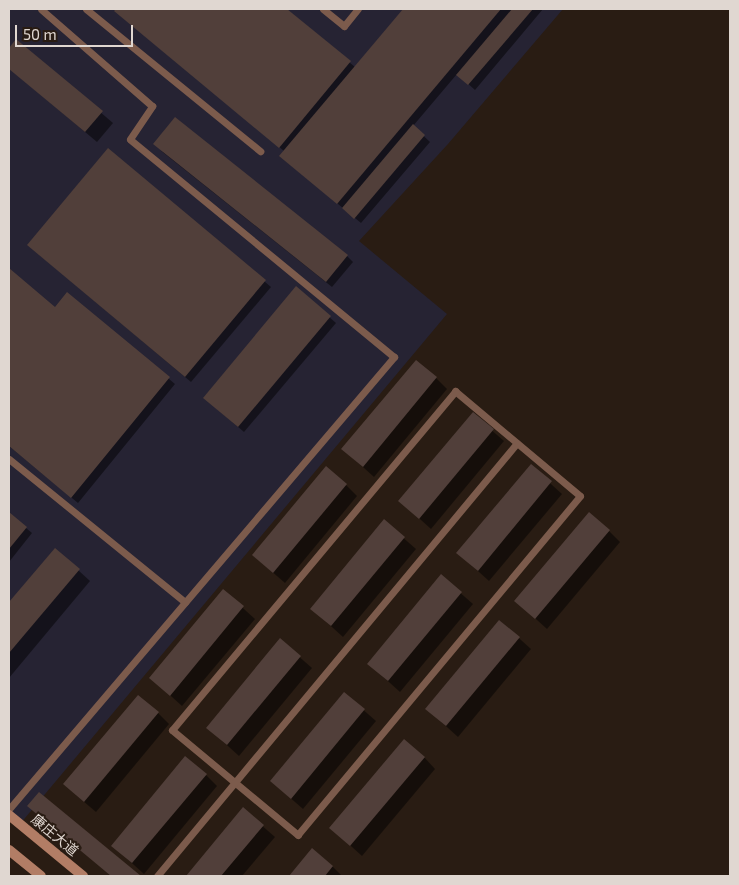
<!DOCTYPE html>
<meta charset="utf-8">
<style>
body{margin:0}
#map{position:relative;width:739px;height:885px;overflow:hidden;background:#291c13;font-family:"Exo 2","Noto Sans SC",sans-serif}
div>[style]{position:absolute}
.industrial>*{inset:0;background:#262333}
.shadow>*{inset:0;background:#0007}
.building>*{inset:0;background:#513f3a}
.lane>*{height:7px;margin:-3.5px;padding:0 3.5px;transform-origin:3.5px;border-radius:3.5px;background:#7c5b4c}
.secondary>*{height:10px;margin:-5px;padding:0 5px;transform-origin:5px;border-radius:5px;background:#b27d65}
span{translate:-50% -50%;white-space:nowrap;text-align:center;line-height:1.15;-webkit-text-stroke:4px #291c13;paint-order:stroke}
.street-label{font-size:14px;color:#e0d7d1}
.frame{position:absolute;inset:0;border:10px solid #e0d7d1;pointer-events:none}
.scale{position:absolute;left:15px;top:25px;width:118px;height:22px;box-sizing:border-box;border:2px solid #e0d7d1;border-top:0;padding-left:6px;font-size:15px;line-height:18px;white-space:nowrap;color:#e0d7d1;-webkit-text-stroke:4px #291c13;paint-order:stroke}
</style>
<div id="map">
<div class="industrial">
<div style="clip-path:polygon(9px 9px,563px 9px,448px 144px,359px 241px,447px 314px,20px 824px,9px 814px)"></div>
</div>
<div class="shadow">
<div style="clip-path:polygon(118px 9px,285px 9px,355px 67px,404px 9px,543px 9px,475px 90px,457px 74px,413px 126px,430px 142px,361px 223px,286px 161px,284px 151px,122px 17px,116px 11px)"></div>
<div style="clip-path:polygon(17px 41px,113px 123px,97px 142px,9px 68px,9px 50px)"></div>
<div style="clip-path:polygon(108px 149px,271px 287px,191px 382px,34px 250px)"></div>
<div style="clip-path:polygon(160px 150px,347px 256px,353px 262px,332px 287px)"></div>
<div style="clip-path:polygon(9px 270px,56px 309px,68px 294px,175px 384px,78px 503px,9px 446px)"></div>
<div style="clip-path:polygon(296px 288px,336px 323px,244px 432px,210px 403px)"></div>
<div style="clip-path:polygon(436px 378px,447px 389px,374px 477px,343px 449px)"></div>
<div style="clip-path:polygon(473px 414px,504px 441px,431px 529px,400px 501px)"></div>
<div style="clip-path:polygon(531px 466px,562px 494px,489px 581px,458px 553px)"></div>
<div style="clip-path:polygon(346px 485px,357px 496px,285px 583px,253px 555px)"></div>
<div style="clip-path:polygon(9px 514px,32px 533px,9px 562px)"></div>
<div style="clip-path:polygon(384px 521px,416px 549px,343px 637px,312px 609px)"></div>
<div style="clip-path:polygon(609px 531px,620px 542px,547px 629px,516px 601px)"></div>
<div style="clip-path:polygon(55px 549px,90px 581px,9px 678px,9px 604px)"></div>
<div style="clip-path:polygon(441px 576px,473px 604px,400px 692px,369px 664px)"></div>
<div style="clip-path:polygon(224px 591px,255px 619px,182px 706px,151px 678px)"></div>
<div style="clip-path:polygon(500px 621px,531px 649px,458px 737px,427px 709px)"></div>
<div style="clip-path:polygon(280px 640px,312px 668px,239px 756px,208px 728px)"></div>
<div style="clip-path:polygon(344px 693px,376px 721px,303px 809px,271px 781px)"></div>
<div style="clip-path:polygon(158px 713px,169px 724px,96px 812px,76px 795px)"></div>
<div style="clip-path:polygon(424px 757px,435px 769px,362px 856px,331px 828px)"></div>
<div style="clip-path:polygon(206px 775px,217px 786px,144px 874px,113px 846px)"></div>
<div style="clip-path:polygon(243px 809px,275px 837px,242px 876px,187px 876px)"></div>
<div style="clip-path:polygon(312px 850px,333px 867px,342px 876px,291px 876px)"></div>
</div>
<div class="building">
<div style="clip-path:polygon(116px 9px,287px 9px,351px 61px,279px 148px,114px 11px)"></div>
<div style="clip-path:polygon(403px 9px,501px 9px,337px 204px,279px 156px)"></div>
<div style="clip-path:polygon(512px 9px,533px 9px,468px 85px,456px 75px)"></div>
<div style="clip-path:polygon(16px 39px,103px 111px,85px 132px,9px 69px,9px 48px)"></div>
<div style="clip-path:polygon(175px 117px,348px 255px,326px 282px,153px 144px)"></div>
<div style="clip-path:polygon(413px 124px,425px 135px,354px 219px,342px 208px)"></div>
<div style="clip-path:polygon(108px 148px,266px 280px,185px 377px,27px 245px)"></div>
<div style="clip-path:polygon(9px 268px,55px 307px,67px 292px,170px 377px,71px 498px,9px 446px)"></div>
<div style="clip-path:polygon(296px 286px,331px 316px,238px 427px,203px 398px)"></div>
<div style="clip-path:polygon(416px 360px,437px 377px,363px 467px,341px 449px)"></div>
<div style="clip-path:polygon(473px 412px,494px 429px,419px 519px,398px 501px)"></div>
<div style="clip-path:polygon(531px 464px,552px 481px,478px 571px,456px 553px)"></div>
<div style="clip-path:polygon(326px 466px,347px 484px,273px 573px,252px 555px)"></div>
<div style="clip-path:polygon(9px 512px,27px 527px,9px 549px)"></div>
<div style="clip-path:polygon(589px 512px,610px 530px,535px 619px,514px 601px)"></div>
<div style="clip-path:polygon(384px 519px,405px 537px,331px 626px,310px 609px)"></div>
<div style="clip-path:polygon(55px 548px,80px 569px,9px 653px,9px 602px)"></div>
<div style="clip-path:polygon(441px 574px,462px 592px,388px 681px,367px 664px)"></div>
<div style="clip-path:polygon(223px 589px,244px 606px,170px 696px,149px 678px)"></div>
<div style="clip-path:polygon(499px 620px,520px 637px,446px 726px,425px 709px)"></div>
<div style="clip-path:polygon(280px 638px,301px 656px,227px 745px,206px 728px)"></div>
<div style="clip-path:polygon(344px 692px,365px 709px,291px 799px,270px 781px)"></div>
<div style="clip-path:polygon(138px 695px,159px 712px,84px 802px,63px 784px)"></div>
<div style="clip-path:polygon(404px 739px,425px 757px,350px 846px,329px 828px)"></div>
<div style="clip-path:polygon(185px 756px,207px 774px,132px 863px,111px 846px)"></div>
<div style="clip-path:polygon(39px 792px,141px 876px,111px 876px,27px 806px)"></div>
<div style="clip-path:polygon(243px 807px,264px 825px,221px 876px,186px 876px)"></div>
<div style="clip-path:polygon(312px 848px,333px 866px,325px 876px,289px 876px)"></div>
</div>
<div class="lane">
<div style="left:86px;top:9px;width:225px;rotate:39.2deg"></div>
<div style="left:323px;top:9px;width:27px;rotate:39deg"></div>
<div style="left:344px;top:26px;width:22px;rotate:-51deg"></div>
<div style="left:455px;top:391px;width:163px;rotate:40deg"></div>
<div style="left:580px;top:496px;width:441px;rotate:129.8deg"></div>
<div style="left:298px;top:835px;width:164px;rotate:-140.2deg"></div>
<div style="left:172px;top:730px;width:442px;rotate:-50.1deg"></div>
<div style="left:9px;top:459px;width:227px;rotate:39.1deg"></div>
<div style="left:9px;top:809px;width:594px;rotate:-49.58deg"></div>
<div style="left:394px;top:357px;width:342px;rotate:-140.5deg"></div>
<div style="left:130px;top:139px;width:40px;rotate:-56deg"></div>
<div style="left:152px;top:106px;width:147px;rotate:-138.9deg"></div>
<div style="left:157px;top:876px;width:563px;rotate:-50.26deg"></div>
</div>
<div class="secondary">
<div style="left:9px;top:815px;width:96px;rotate:39.5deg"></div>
<div style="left:9px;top:850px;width:41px;rotate:39.1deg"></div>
</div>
<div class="street-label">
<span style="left:55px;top:835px;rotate:40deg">康庄大道</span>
</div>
<div class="frame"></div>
<div class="scale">50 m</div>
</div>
